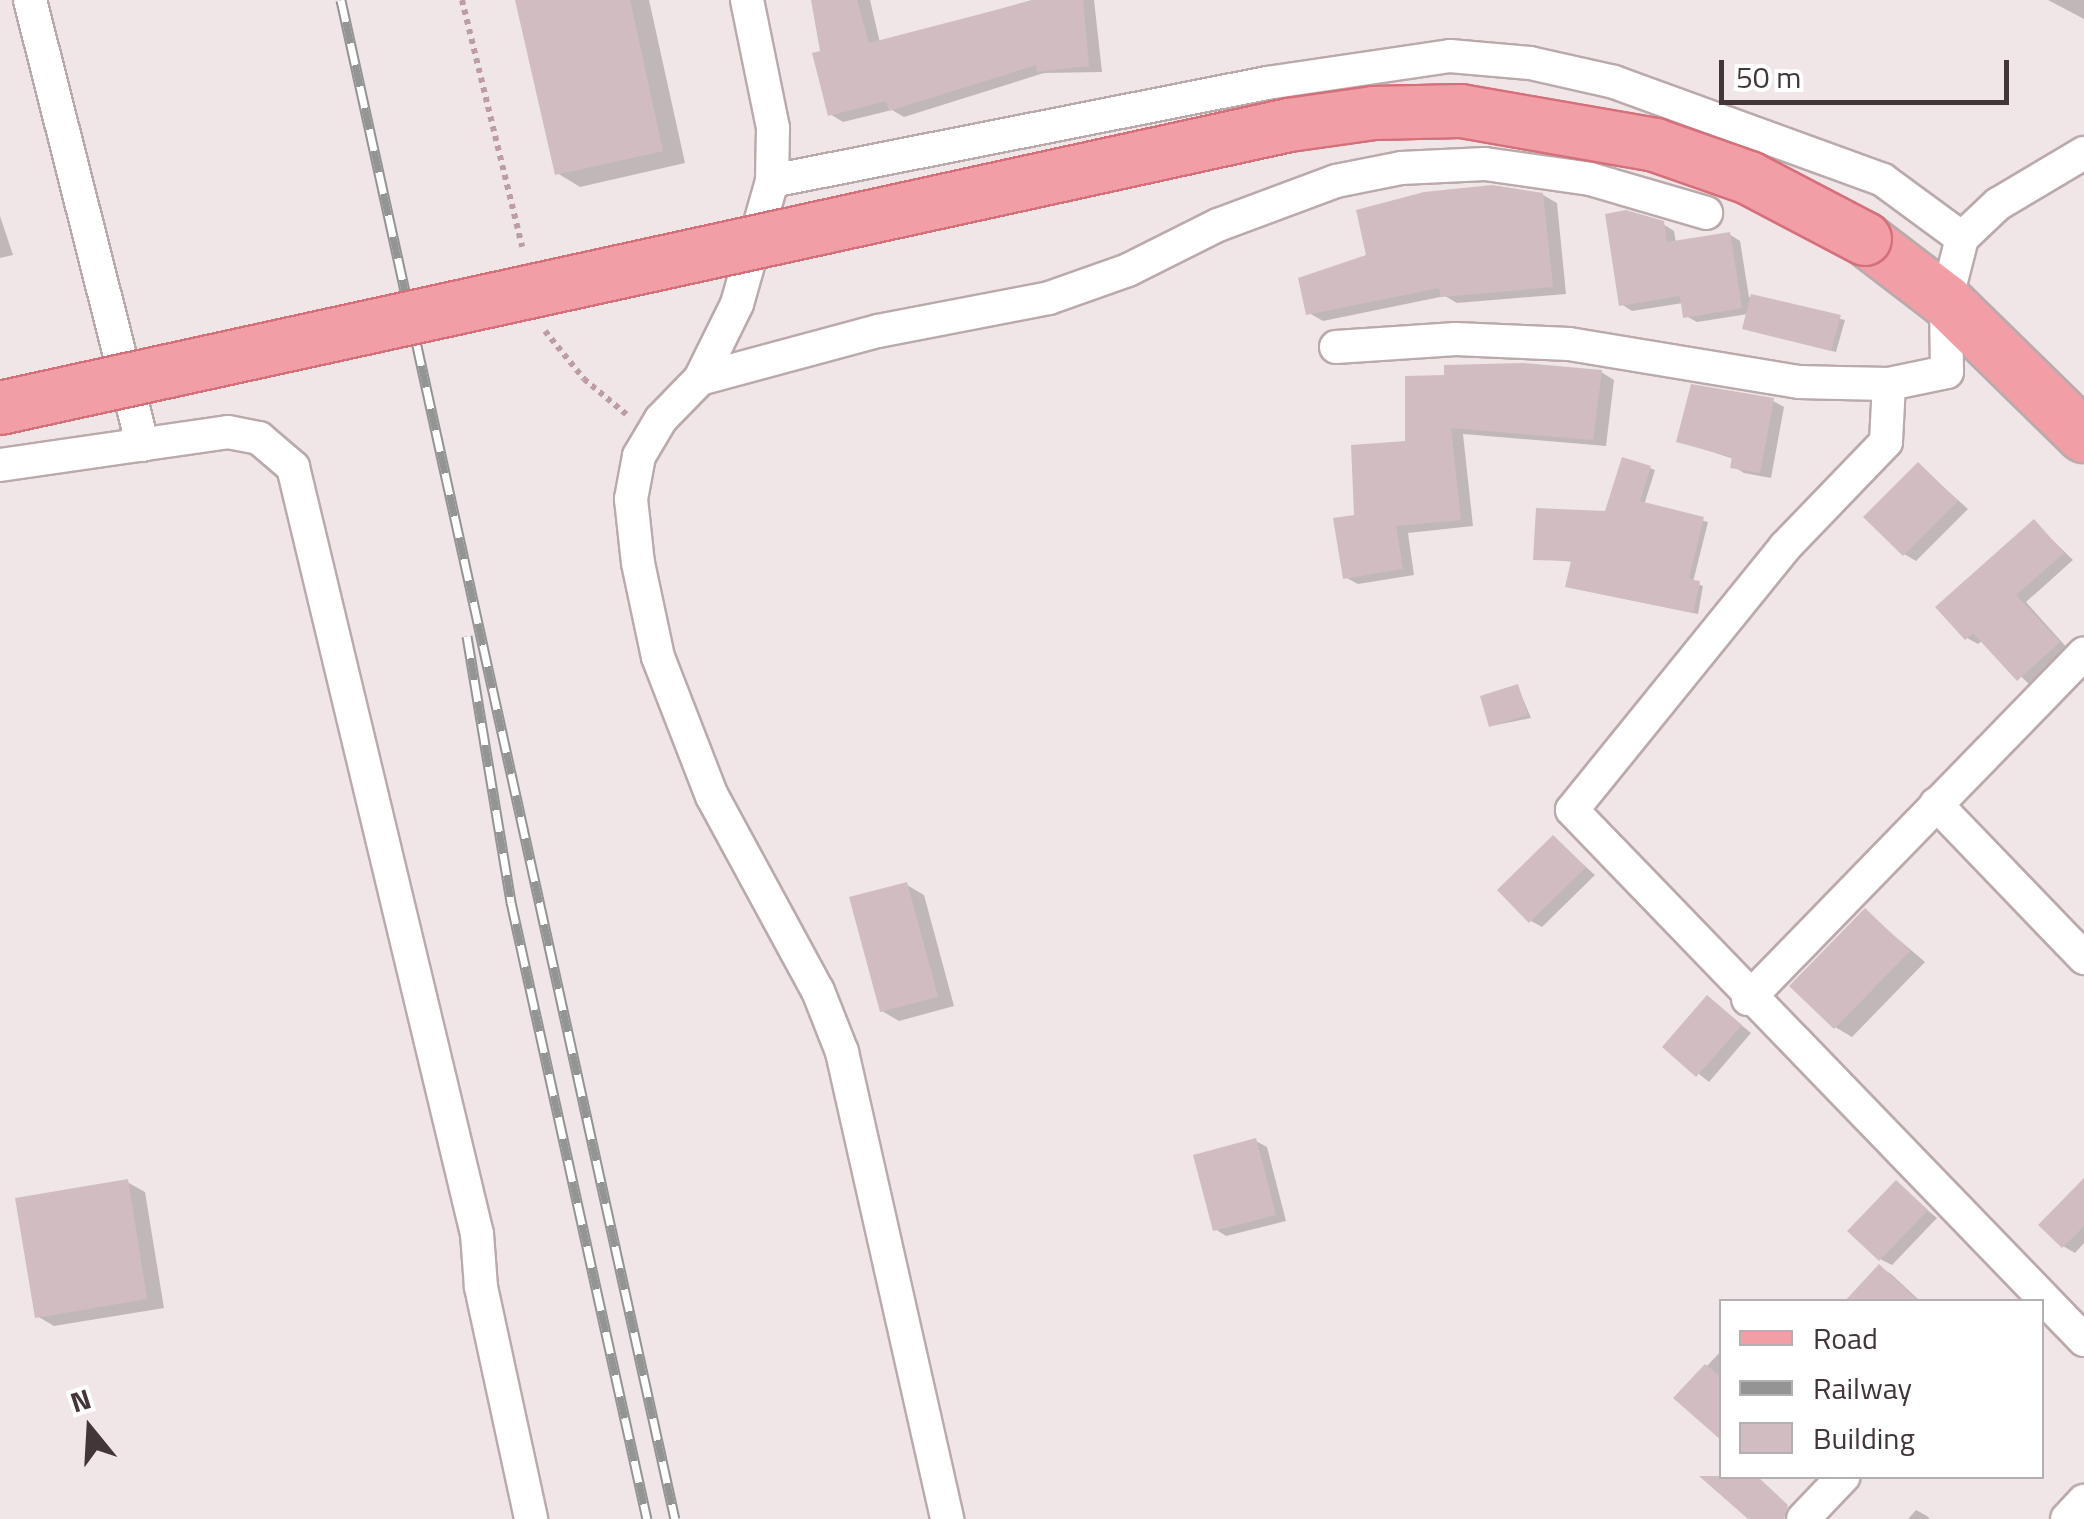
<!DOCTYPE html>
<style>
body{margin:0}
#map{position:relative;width:2084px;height:1519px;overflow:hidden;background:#f1e6e7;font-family:"Titillium Web",sans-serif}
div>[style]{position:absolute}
.shadow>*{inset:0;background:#0003}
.building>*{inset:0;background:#d1bdc1}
.path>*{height:6px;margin-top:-3px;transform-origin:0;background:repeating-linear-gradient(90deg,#bb9da2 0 5px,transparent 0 10px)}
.roads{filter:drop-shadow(2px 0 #bbaaac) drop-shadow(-2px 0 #bbaaac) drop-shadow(0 2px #bbaaac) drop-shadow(0 -2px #bbaaac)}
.street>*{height:32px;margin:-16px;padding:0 16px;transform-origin:16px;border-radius:16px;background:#fff}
.primary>*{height:52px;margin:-26px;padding:0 26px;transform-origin:26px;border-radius:26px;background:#f29ea6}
.rail>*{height:11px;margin-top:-5.5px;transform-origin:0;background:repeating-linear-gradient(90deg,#fff 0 22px,#949494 0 44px);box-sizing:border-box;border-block:2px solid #949494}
.bridges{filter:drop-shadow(2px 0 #d5707b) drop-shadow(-2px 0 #d5707b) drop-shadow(0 2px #d5707b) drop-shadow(0 -2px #d5707b)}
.primary-bridge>*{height:52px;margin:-26px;padding:0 26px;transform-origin:26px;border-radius:26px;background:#f29ea6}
span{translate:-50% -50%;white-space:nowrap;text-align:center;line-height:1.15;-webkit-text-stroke:8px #fff;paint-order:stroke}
.legend{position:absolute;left:1719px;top:1299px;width:325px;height:180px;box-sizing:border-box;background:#fff;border:2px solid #b4afb0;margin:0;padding:12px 18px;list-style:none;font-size:30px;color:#433639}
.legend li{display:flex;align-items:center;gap:20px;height:50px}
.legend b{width:50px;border:2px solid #b4afb0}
.north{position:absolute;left:40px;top:1379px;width:100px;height:100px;-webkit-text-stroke:8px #fff;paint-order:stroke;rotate:342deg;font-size:28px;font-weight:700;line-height:40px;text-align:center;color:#433639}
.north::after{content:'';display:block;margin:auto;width:35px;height:45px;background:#433639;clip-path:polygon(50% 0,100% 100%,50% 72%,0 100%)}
.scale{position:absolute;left:1719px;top:60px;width:290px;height:45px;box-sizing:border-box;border:5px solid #433639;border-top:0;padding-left:12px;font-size:30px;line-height:35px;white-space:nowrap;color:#433639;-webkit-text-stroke:8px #fff;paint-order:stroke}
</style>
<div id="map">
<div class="shadow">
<div style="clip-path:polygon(518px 0,649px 0,685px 163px,580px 187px,557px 173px)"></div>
<div style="clip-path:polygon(814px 0,870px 0,880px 43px,1032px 0,1094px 0,1102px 72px,1044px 73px,904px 117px,892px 110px,843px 122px,830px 114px)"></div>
<div style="clip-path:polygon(2048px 0,2084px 0,2084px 19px)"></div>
<div style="clip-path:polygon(1543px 195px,1557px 203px,1566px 294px,1457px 303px,1445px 296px,1323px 321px,1309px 313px,1368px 257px)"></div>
<div style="clip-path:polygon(0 216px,13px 255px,0 258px)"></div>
<div style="clip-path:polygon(1663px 224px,1674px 231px,1676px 243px,1729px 234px,1740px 241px,1749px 297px,1845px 320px,1836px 352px,1750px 330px,1748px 314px,1697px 322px,1686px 316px,1683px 303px,1632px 311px,1621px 304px)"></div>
<div style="clip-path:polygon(1601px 372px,1614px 380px,1606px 446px,1463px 434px,1473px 526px,1408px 533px,1414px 575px,1358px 584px,1345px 577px,1357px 517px,1408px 443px)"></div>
<div style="clip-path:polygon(1773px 401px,1784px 407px,1771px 478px,1744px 473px,1733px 466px,1734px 459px,1678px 441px)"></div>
<div style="clip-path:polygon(1919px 465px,1968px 509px,1916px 561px,1904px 554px)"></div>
<div style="clip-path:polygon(1650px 468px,1655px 470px,1644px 505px,1708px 522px,1693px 582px,1703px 586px,1698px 614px,1572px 588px,1573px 562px,1536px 558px,1607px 514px)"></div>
<div style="clip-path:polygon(2034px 522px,2073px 560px,2026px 602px,2069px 650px,2030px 685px,1983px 640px,1978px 644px,1967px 638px)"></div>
<div style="clip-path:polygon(1518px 687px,1531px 718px,1491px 726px)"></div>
<div style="clip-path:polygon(1553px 838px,1595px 875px,1542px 927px,1531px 921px)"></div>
<div style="clip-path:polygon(907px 885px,924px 895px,954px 1006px,899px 1021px,882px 1011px)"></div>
<div style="clip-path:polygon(1865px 911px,1925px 962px,1852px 1037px,1835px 1027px)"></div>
<div style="clip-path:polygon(1708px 998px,1751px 1033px,1709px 1082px,1665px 1047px)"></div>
<div style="clip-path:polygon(1256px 1141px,1267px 1147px,1286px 1221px,1226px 1236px,1215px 1229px)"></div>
<div style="clip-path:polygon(2084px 1181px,2084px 1243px,2075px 1253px,2063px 1246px)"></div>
<div style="clip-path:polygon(127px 1182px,145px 1192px,164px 1308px,54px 1326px,37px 1316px)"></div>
<div style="clip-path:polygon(1896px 1184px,1937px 1218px,1892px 1265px,1880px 1259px)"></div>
<div style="clip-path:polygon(1880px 1267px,1891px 1274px,1919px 1300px,1917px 1302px)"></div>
<div style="clip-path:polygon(1722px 1350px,1722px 1437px,1677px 1398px)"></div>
<div style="clip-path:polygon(1916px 1510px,1927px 1516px,1930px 1519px,1908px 1519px)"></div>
</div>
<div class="building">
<div style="clip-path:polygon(515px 0,630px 0,663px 151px,555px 175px)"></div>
<div style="clip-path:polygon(811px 0,857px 0,869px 43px,1034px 0,1083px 0,1089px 66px,1037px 72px,1036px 65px,889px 111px,886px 101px,828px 116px,812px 53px,820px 51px)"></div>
<div style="clip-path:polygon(1492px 185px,1543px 193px,1553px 287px,1441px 297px,1439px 288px,1306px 315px,1298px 278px,1366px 255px,1356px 210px,1424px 192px)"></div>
<div style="clip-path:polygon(1626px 210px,1664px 221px,1667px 242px,1730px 232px,1742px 308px,1683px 318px,1680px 296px,1619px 306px,1605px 214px)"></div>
<div style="clip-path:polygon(1751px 294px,1841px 315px,1831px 351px,1742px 329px)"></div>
<div style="clip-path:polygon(1523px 363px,1602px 370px,1593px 440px,1451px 428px,1461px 520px,1396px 526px,1403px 569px,1343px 579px,1333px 518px,1354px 515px,1351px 445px,1405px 441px,1405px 376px,1444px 375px,1444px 365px)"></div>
<div style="clip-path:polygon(1691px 384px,1774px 398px,1760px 473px,1730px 468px,1732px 457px,1676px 442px)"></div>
<div style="clip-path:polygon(1622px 457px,1651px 466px,1640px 501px,1704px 517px,1689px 579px,1700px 581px,1693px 613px,1565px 587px,1571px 561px,1533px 560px,1536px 508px,1605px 511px)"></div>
<div style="clip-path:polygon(1918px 462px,1958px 501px,1903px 556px,1863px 517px)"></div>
<div style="clip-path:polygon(2034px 519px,2064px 553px,2016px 595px,2060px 642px,2017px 681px,1973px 633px,1965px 640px,1935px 607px)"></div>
<div style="clip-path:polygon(1518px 684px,1528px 715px,1489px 727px,1480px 696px)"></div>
<div style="clip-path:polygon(1553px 835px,1586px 867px,1529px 923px,1497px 890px)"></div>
<div style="clip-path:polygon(907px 882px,938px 997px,880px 1012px,849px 897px)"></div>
<div style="clip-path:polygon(1865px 908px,1910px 951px,1834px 1029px,1789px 986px)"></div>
<div style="clip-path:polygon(1707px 995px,1742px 1025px,1696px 1077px,1662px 1047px)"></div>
<div style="clip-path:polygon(1256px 1138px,1276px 1215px,1213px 1231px,1193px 1155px)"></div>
<div style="clip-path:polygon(2084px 1178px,2084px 1226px,2062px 1248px,2038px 1225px)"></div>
<div style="clip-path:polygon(128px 1179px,147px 1299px,35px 1318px,15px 1198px)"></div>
<div style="clip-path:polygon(1896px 1180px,1928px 1210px,1879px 1261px,1847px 1231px)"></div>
<div style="clip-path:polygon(1879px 1264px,1919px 1302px,1844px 1302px)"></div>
<div style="clip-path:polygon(1705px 1364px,1722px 1378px,1722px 1441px,1673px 1398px)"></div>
<div style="clip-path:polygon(1699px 1476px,1757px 1476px,1788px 1505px,1784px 1519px,1748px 1519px)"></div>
</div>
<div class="path">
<div style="left:462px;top:0;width:254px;rotate:76.3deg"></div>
<div style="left:545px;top:331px;width:62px;rotate:50.9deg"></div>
<div style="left:584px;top:379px;width:56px;rotate:39.9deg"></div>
</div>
<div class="roads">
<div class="street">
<div style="left:30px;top:0;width:459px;rotate:75.8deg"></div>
<div style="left:747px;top:0;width:131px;rotate:78.5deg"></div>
<div style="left:773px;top:128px;width:53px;rotate:91.1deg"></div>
<div style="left:772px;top:181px;width:128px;rotate:105.9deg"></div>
<div style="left:737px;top:304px;width:84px;rotate:116.3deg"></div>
<div style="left:700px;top:379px;width:56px;rotate:134.3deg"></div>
<div style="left:661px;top:419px;width:43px;rotate:120.7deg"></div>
<div style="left:639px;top:456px;width:44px;rotate:100.5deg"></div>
<div style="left:631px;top:499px;width:64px;rotate:83.8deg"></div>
<div style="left:638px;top:563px;width:96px;rotate:78deg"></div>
<div style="left:658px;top:657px;width:149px;rotate:68.8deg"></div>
<div style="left:712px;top:796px;width:222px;rotate:61.5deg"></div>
<div style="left:818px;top:991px;width:66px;rotate:68.5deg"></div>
<div style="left:842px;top:1052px;width:479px;rotate:77.3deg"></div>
<div style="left:772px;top:181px;width:505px;rotate:-11.2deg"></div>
<div style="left:1267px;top:83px;width:185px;rotate:-8.4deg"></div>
<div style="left:1450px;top:56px;width:80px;rotate:5deg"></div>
<div style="left:1530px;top:63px;width:86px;rotate:12.7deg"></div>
<div style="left:1614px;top:82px;width:286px;rotate:20deg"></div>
<div style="left:1883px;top:180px;width:98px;rotate:36.3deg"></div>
<div style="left:1336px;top:347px;width:120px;rotate:-3.8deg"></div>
<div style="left:1456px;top:339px;width:113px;rotate:2.5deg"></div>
<div style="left:1569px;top:344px;width:233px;rotate:9.4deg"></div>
<div style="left:1799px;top:382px;width:90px;rotate:1.3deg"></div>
<div style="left:1889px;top:384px;width:59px;rotate:-11.7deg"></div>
<div style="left:1947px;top:372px;width:71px;rotate:-90.8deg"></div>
<div style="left:1946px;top:301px;width:65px;rotate:-75.7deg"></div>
<div style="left:1962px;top:238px;width:50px;rotate:-43.4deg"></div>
<div style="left:1998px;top:204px;width:100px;rotate:-30.7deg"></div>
<div style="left:700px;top:379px;width:184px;rotate:-15.1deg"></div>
<div style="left:878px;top:331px;width:174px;rotate:-10.9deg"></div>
<div style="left:1049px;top:298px;width:84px;rotate:-19.5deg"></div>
<div style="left:1128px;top:270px;width:101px;rotate:-26.6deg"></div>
<div style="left:1218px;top:225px;width:126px;rotate:-20.4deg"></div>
<div style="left:1336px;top:181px;width:66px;rotate:-11.3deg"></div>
<div style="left:1401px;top:168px;width:84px;rotate:-2.7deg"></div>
<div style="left:1485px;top:164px;width:106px;rotate:8.1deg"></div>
<div style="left:1590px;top:179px;width:121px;rotate:16.3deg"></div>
<div style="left:1889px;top:384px;width:58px;rotate:93deg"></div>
<div style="left:1886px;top:442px;width:146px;rotate:133.9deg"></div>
<div style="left:1785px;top:547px;width:338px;rotate:129deg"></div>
<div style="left:1572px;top:810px;width:737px;rotate:45.99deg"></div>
<div style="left:0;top:465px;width:230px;rotate:-8.2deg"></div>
<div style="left:228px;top:432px;width:32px;rotate:11deg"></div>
<div style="left:259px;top:438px;width:45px;rotate:40.5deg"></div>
<div style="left:293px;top:467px;width:789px;rotate:76.51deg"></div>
<div style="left:477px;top:1234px;width:53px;rotate:85.7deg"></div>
<div style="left:481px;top:1287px;width:237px;rotate:77.8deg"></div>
<div style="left:1936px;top:804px;width:214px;rotate:46.1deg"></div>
<div style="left:1748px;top:999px;width:482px;rotate:-45.8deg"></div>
<div style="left:1803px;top:1519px;width:59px;rotate:-46.4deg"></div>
<div style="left:2067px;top:1519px;width:25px;rotate:-47deg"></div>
</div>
<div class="primary">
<div style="left:1865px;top:239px;width:102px;rotate:37.4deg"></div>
<div style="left:1946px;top:301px;width:193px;rotate:44.4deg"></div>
</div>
</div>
<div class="rail">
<div style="left:341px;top:0;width:1555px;rotate:77.6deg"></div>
<div style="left:467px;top:636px;width:270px;rotate:80.6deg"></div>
<div style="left:511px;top:902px;width:632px;rotate:77.57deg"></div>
</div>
<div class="bridges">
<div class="primary-bridge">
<div style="left:0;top:408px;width:1320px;rotate:-12.38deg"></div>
<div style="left:1289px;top:125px;width:86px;rotate:-8deg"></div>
<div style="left:1374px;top:113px;width:87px;rotate:-1.3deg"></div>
<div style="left:1461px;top:111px;width:197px;rotate:9.9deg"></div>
<div style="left:1655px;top:145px;width:100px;rotate:19.3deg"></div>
<div style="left:1749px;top:178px;width:131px;rotate:27.7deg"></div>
</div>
</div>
<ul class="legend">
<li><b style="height:12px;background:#f29ea6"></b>Road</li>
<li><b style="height:12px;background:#949494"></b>Railway</li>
<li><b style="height:28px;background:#d1bdc1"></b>Building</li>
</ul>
<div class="north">N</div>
<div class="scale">50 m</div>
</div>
